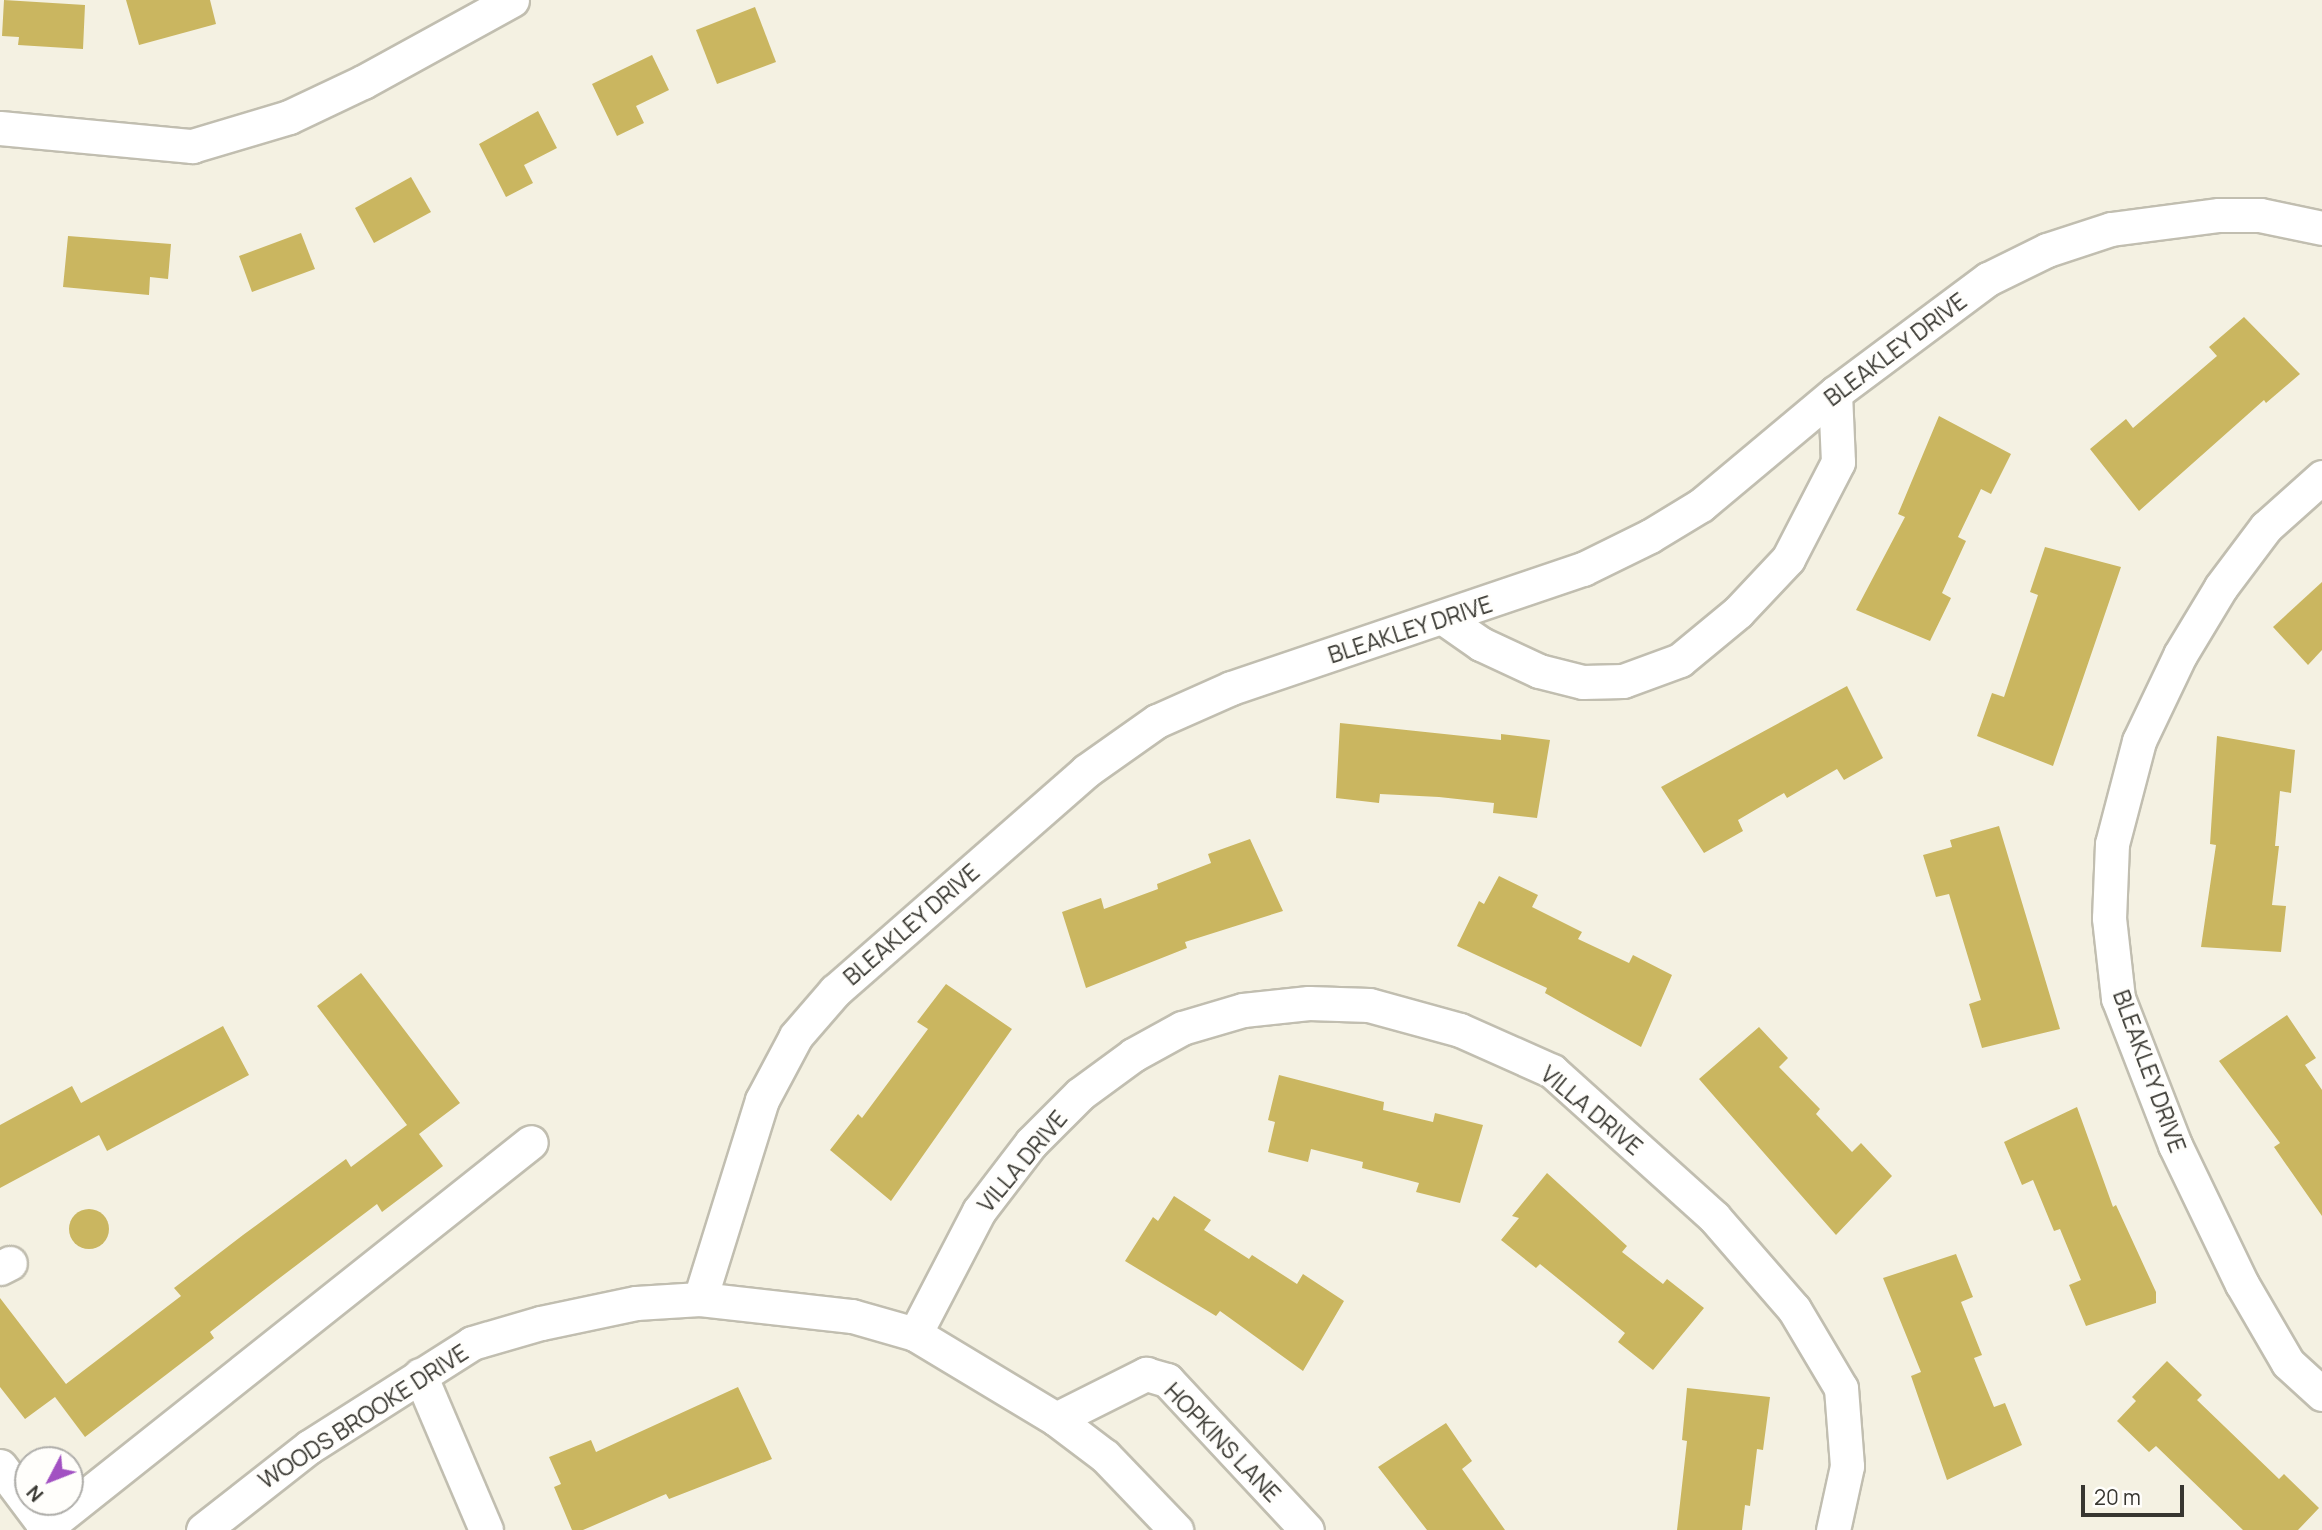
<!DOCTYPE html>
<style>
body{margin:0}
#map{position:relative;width:2322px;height:1530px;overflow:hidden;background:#f4f1e2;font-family:Manrope,sans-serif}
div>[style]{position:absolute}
.building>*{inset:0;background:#cab660}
.round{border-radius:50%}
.roads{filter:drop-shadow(2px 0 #c1beb0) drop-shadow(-2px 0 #c1beb0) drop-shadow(0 2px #c1beb0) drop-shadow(0 -2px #c1beb0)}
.minor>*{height:33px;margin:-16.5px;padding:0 16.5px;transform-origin:16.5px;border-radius:16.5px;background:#fff}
span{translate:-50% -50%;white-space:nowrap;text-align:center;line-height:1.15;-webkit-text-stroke:5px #fffefb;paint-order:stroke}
.street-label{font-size:23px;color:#373630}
.north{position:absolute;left:14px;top:1446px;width:70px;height:70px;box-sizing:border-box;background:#fffefb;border:2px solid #afaeaa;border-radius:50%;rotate:228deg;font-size:19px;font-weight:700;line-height:28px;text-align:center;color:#373630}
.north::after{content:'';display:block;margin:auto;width:24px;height:32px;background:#a251c2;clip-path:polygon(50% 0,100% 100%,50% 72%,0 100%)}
.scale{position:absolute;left:2081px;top:1485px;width:103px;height:32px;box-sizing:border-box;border:4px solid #373630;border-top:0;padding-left:9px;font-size:21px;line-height:24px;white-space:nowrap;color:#373630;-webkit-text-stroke:5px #fffefb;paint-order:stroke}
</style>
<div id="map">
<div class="building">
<div style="clip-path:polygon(4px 0,85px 5px,83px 49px,18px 45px,19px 37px,2px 36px)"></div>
<div style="clip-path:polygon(126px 0,210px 0,216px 24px,139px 45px)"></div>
<div style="clip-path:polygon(755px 7px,776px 62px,717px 84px,696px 30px)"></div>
<div style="clip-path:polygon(652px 55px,669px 90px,636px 106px,644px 123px,617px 136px,592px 84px)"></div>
<div style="clip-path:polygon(538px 111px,557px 148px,524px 165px,533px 183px,506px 197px,479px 144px)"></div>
<div style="clip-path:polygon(411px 177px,431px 212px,374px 243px,355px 208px)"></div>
<div style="clip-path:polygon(301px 233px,315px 269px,252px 292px,239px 256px)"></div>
<div style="clip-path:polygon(68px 236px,171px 244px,168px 279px,150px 277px,149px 295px,63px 287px)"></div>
<div style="clip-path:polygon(2244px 317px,2300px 374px,2266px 403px,2264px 400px,2139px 511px,2090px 449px,2126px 419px,2133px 428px,2217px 356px,2209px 347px)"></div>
<div style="clip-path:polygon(1939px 416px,2011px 454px,1991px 494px,1981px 489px,1958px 537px,1966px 541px,1942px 593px,1951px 598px,1930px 641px,1856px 610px,1905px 517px,1898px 514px)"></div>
<div style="clip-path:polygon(2045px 547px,2121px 567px,2053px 766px,1977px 736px,1992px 693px,2004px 697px,2038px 595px,2030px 592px)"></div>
<div style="clip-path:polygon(2322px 582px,2322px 650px,2308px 665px,2273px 627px)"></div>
<div style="clip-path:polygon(1847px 686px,1883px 758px,1844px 780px,1837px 769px,1787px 798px,1784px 793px,1738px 820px,1743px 831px,1704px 853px,1661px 787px)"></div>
<div style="clip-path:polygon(1340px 723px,1501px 740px,1501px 734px,1550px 740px,1537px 818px,1493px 813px,1494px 803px,1439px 797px,1380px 794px,1379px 803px,1336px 798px)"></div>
<div style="clip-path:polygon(2217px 736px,2295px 750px,2291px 793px,2280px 791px,2275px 846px,2279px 846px,2272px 905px,2286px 906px,2281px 952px,2201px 947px,2216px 845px,2210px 844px)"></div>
<div style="clip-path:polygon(1999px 826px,2060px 1029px,1982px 1048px,1969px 1004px,1981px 1000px,1949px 894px,1936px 897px,1923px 855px,1952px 847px,1950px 840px)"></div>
<div style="clip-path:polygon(1250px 839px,1283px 911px,1185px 942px,1187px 948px,1086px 988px,1062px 912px,1101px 898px,1104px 909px,1158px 889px,1157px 884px,1211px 863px,1208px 854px)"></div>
<div style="clip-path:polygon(1499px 876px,1538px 895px,1532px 907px,1582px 932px,1578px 939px,1629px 963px,1633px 955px,1672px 975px,1641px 1047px,1545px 993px,1547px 988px,1457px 946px,1479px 901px,1484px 904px)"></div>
<div style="clip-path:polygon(361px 973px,460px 1103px,419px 1134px,443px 1166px,382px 1212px,377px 1204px,277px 1280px,210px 1332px,214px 1338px,85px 1437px,55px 1397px,25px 1419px,0 1387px,0 1298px,66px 1384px,181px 1296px,174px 1288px,243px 1235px,346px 1159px,351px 1167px,407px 1125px,317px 1006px)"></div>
<div style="clip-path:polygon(946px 984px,1012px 1029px,891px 1201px,830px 1150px,858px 1114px,862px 1118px,928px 1029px,917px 1022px)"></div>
<div style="clip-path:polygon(2287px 1015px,2316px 1058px,2305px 1065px,2322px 1090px,2322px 1216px,2274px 1147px,2280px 1143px,2219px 1061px)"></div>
<div style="clip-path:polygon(223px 1026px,249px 1075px,107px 1151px,99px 1135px,0 1188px,0 1125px,72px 1086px,81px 1103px)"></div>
<div style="clip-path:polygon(1759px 1027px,1788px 1058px,1779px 1067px,1820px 1109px,1816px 1114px,1852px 1152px,1861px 1143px,1892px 1176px,1836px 1235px,1699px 1079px)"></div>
<div style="clip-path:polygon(1279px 1075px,1384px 1102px,1383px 1110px,1433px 1122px,1435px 1113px,1483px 1125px,1460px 1203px,1416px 1192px,1419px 1183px,1362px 1168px,1363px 1162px,1311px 1149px,1308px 1162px,1268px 1152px,1275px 1122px,1268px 1120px)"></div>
<div style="clip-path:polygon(2077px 1107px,2113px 1207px,2116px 1205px,2156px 1292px,2156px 1303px,2086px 1326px,2069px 1285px,2081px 1280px,2060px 1229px,2054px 1231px,2033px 1180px,2022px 1185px,2004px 1142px)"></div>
<div style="clip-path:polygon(1547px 1173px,1627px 1246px,1622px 1252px,1663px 1284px,1667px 1279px,1704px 1308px,1653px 1370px,1618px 1342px,1625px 1333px,1540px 1264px,1536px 1268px,1501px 1240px,1519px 1218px,1512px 1216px)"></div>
<div style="clip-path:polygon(1174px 1196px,1211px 1220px,1204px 1230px,1249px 1259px,1252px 1255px,1297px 1284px,1303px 1274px,1344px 1301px,1303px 1371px,1220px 1311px,1216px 1316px,1125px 1261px,1153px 1217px,1158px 1221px)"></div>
<div class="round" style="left:69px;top:1209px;width:40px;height:40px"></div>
<div style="clip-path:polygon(1956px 1254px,1973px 1297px,1961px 1302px,1982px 1355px,1974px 1358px,1994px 1407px,2005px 1403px,2022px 1445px,1947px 1480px,1911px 1376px,1921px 1372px,1883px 1278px)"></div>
<div style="clip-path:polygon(2167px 1361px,2202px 1395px,2197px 1400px,2279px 1479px,2284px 1474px,2319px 1508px,2298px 1530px,2243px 1530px,2156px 1446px,2149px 1452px,2117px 1421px,2136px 1401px,2132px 1397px)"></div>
<div style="clip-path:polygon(738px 1387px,772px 1459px,669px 1499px,666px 1494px,583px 1530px,572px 1530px,554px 1487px,561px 1484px,549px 1457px,591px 1440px,596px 1452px)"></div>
<div style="clip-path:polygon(1687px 1388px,1770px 1397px,1763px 1450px,1757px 1449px,1750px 1506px,1745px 1505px,1742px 1530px,1677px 1530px,1687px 1441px,1682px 1440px)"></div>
<div style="clip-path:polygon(1446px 1423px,1472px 1461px,1462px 1469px,1505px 1530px,1427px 1530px,1378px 1467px)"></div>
</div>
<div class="roads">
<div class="minor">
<div style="left:0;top:128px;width:193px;rotate:5.4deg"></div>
<div style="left:192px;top:146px;width:101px;rotate:-16.6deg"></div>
<div style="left:289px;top:117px;width:82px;rotate:-25.3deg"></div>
<div style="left:363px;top:82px;width:170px;rotate:-28.8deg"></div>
<div style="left:2322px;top:477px;width:75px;rotate:138.2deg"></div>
<div style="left:2266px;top:527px;width:75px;rotate:126.9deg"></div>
<div style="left:2221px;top:587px;width:79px;rotate:121.1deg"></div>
<div style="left:2180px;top:655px;width:95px;rotate:115.5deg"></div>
<div style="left:2139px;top:741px;width:106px;rotate:104.7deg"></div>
<div style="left:2112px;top:844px;width:74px;rotate:92.3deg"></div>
<div style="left:2109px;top:918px;width:81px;rotate:83.6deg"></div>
<div style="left:2118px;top:998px;width:158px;rotate:68.8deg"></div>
<div style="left:2175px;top:1145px;width:154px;rotate:64.3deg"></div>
<div style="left:2242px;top:1284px;width:91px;rotate:59.8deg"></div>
<div style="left:2288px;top:1363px;width:46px;rotate:42.4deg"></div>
<div style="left:1445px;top:619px;width:44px;rotate:34.8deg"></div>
<div style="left:1481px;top:644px;width:64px;rotate:25deg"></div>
<div style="left:1539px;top:671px;width:45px;rotate:14deg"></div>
<div style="left:1583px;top:682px;width:40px;rotate:-1.4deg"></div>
<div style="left:1623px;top:681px;width:61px;rotate:-20.2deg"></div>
<div style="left:1680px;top:660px;width:75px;rotate:-39.6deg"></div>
<div style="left:1738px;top:612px;width:73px;rotate:-46.7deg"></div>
<div style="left:1788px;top:559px;width:109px;rotate:-62.7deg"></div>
<div style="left:1838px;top:462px;width:69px;rotate:-92.5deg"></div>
<div style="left:0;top:1268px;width:11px;rotate:-27deg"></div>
<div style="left:700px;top:1299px;width:208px;rotate:-72.7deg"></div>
<div style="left:762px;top:1100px;width:72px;rotate:-62deg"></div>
<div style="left:796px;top:1036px;width:60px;rotate:-49.1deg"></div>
<div style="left:835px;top:991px;width:334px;rotate:-41.2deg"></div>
<div style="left:1086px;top:771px;width:87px;rotate:-35.2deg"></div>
<div style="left:1157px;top:721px;width:81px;rotate:-24deg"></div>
<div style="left:1231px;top:688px;width:372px;rotate:-18.7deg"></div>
<div style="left:1583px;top:569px;width:75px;rotate:-26.2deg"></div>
<div style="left:1650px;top:536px;width:60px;rotate:-31.3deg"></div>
<div style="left:1701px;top:505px;width:175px;rotate:-39.9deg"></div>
<div style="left:1835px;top:393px;width:191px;rotate:-36.7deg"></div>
<div style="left:1988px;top:279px;width:66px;rotate:-26.2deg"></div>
<div style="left:2047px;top:250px;width:67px;rotate:-18.2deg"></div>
<div style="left:2111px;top:229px;width:109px;rotate:-7.4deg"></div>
<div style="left:2219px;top:215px;width:41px"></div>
<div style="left:2260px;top:215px;width:63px;rotate:11.8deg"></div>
<div style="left:915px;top:1334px;width:139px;rotate:-62.5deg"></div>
<div style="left:979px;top:1211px;width:86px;rotate:-52.6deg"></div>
<div style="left:1031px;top:1143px;width:69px;rotate:-45deg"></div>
<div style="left:1080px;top:1094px;width:66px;rotate:-36.3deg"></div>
<div style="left:1133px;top:1055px;width:56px;rotate:-28.9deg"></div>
<div style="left:1182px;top:1028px;width:64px;rotate:-16.4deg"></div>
<div style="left:1243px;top:1010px;width:66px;rotate:-6.1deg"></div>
<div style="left:1309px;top:1003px;width:60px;rotate:1.9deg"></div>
<div style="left:1369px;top:1005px;width:94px;rotate:15.4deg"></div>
<div style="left:1460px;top:1030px;width:101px;rotate:24deg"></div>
<div style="left:1552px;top:1071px;width:218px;rotate:42deg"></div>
<div style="left:1714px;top:1217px;width:122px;rotate:49deg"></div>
<div style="left:1794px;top:1309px;width:92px;rotate:59.3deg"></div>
<div style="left:1841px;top:1388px;width:78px;rotate:85.6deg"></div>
<div style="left:1847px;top:1466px;width:66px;rotate:102.3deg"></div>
<div style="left:420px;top:1375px;width:168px;rotate:66.9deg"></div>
<div style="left:1056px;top:1419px;width:101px;rotate:-26.6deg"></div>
<div style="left:1146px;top:1374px;width:22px;rotate:16deg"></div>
<div style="left:1167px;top:1380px;width:205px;rotate:47deg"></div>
<div style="left:0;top:1466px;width:80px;rotate:53.1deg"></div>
<div style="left:43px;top:1530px;width:623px;rotate:-38.49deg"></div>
<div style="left:203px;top:1530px;width:135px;rotate:-38.1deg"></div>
<div style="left:309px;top:1447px;width:193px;rotate:-32.5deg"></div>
<div style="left:472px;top:1343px;width:72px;rotate:-16.2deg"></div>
<div style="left:541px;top:1323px;width:97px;rotate:-11.9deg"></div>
<div style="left:636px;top:1303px;width:64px;rotate:-3.6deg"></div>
<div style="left:700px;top:1299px;width:153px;rotate:6.4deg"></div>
<div style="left:852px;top:1316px;width:66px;rotate:15.9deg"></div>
<div style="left:915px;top:1334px;width:165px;rotate:31.1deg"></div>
<div style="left:1056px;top:1419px;width:61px;rotate:37.1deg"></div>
<div style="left:1105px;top:1456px;width:103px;rotate:46.2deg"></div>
</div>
</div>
<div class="street-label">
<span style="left:1895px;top:349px;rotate:-37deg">BLEAKLEY DRIVE</span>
<span style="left:1410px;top:629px;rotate:-18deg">BLEAKLEY DRIVE</span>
<span style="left:911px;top:924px;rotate:-41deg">BLEAKLEY DRIVE</span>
<span style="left:2150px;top:1071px;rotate:70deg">BLEAKLEY DRIVE</span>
<span style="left:1592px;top:1110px;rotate:40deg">VILLA DRIVE</span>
<span style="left:1022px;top:1161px;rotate:-50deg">VILLA DRIVE</span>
<span style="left:363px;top:1416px;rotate:-33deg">WOODS BROOKE DRIVE</span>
<span style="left:1223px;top:1442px;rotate:46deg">HOPKINS LANE</span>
</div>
<div class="north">N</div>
<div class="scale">20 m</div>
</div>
